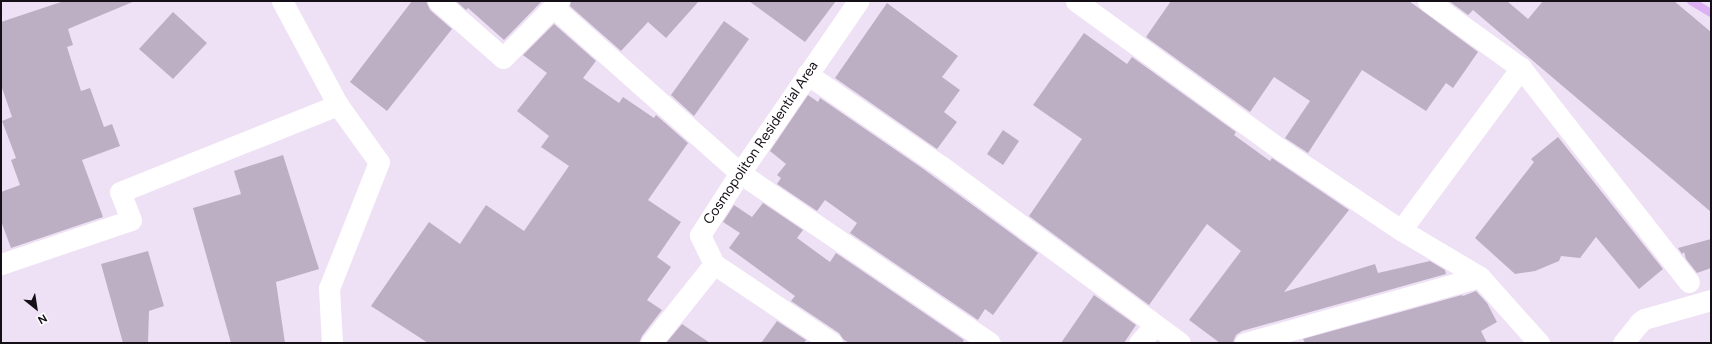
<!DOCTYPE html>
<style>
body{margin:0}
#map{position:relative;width:1712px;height:344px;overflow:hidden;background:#efe1f5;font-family:Figtree,sans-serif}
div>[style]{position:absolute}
.stream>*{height:8px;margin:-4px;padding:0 4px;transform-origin:4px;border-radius:4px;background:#dcb0f2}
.building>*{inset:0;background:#bcafc3}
.street>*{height:21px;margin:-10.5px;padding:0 10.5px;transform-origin:10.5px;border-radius:10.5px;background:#fff}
span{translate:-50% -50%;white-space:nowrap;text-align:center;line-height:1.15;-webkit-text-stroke:3px #fff;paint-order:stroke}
.street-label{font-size:14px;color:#151017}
.frame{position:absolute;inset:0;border:2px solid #151017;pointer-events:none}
.north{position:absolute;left:16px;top:288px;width:40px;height:40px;-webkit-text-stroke:3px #fff;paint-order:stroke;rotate:150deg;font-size:11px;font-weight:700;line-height:16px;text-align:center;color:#151017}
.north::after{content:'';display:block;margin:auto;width:14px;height:18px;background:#151017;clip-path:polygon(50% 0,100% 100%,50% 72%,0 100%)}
</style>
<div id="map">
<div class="stream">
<div style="left:1691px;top:1px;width:23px;rotate:31deg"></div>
</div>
<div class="building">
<div style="clip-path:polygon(64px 1px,135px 1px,68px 29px,73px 45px,67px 47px,81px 91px,90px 88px,104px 127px,112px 124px,120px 146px,82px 160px,103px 217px,11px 248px,1px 221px,1px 192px,20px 185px,11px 160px,16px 158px,2px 121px,12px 117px,1px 85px,1px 22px)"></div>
<div style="clip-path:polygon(412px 1px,426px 1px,430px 10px,452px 29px,387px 111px,350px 82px)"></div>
<div style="clip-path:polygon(456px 1px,542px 1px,504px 40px,468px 8px,466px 10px)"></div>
<div style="clip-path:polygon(571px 1px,699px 1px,666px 38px,648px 22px,621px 51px,570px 6px)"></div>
<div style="clip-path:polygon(749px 1px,836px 1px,805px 42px)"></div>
<div style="clip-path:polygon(1171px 1px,1409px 1px,1478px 52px,1453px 88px,1446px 83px,1426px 111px,1362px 70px,1308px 153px,1285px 138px,1310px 101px,1274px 77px,1250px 112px,1146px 37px)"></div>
<div style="clip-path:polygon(1449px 1px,1507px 1px,1528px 19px,1543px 1px,1674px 1px,1711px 32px,1711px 212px,1473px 10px,1468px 15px)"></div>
<div style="clip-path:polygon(887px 3px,958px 56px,942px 77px,960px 90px,944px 112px,957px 122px,937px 149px,835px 78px)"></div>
<div style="clip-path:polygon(173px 12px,207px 43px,173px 79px,139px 49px)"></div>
<div style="clip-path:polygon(724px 21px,749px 39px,694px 116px,671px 95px)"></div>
<div style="clip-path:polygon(554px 24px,596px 61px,583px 78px,619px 103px,623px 97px,654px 118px,656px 115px,688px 143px,648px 200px,681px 222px,657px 257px,671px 267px,647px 300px,662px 310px,642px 336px,639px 343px,428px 343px,371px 306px,429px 222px,460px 244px,486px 205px,524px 231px,569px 166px,541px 147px,549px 136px,517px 111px,547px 73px,523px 55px)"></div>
<div style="clip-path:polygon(1084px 33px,1127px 64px,1132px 57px,1236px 132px,1234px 135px,1270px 161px,1272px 158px,1349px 210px,1284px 292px,1375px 264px,1378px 273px,1430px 261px,1445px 270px,1446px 274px,1242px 331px,1236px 335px,1233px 342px,1220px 343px,1189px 320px,1241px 251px,1207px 224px,1149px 305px,1029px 216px,1082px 139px,1033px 105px)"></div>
<div style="clip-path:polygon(808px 95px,818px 102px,820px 98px,922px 168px,1038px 253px,993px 315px,985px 309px,978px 320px,850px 233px,857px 223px,825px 200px,817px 211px,777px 184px,781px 178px,777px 175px,786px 164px,770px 151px)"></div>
<div style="clip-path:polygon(1003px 130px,1019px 141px,1003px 165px,987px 154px)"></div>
<div style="clip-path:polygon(1558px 137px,1663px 269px,1639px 289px,1596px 237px,1580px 258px,1561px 256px,1559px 261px,1535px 271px,1515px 274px,1475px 238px,1534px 162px,1531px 159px)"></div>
<div style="clip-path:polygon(283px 155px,319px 269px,276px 282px,285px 343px,231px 343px,193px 208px,241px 194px,234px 171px)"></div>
<div style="clip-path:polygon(763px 203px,803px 230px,797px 238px,830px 262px,836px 253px,964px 340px,962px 343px,849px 343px,843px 339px,839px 333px,791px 301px,795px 296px,729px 248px,740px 233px,723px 222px,734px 205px,752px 217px)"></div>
<div style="clip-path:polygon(1711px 239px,1711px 268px,1697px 273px,1686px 259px,1684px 252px,1682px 254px,1678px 248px)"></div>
<div style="clip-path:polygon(148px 251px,164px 306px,149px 311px,148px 343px,123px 343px,101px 264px)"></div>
<div style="clip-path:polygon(1476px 291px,1487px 303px,1497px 322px,1481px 331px,1487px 343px,1305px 343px,1303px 339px,1462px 295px,1463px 296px)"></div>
<div style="clip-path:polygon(1094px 295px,1136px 325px,1124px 343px,1061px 343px)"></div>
<div style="clip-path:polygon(777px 321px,806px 340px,804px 343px,761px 343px)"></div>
<div style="clip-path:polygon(682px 324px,710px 343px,666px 343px)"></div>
</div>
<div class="street">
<div style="left:282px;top:1px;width:118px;rotate:61.7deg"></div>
<div style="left:338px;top:105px;width:70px;rotate:54.3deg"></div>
<div style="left:379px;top:162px;width:136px;rotate:111.6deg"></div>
<div style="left:329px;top:288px;width:55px;rotate:86.9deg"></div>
<div style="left:438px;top:1px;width:86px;rotate:41.2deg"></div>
<div style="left:503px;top:58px;width:80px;rotate:-45.5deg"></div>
<div style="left:1076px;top:1px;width:252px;rotate:36deg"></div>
<div style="left:1280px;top:149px;width:146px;rotate:33.8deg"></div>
<div style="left:1401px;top:230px;width:202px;rotate:-53.5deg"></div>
<div style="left:1521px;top:68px;width:272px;rotate:51.9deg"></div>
<div style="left:1428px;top:1px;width:115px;rotate:35.8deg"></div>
<div style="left:553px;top:7px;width:250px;rotate:41.6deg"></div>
<div style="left:740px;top:173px;width:302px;rotate:34.2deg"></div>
<div style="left:807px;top:74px;width:163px;rotate:34.5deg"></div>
<div style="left:941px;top:166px;width:297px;rotate:36.5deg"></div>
<div style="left:1401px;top:230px;width:92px;rotate:30.7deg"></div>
<div style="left:1px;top:264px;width:137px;rotate:-18.7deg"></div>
<div style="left:131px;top:220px;width:30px;rotate:-111deg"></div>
<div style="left:120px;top:192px;width:235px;rotate:-21.8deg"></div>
<div style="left:714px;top:264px;width:142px;rotate:33.8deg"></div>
<div style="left:651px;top:343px;width:101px;rotate:-51.4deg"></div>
<div style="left:714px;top:264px;width:32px;rotate:-116deg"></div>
<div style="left:700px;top:235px;width:74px;rotate:-57.2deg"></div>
<div style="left:740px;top:173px;width:209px;rotate:-55.5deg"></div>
<div style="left:1139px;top:343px;width:24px;rotate:-48deg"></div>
<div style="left:1245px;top:343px;width:244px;rotate:-15.7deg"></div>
<div style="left:1480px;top:277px;width:89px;rotate:48.2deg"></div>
<div style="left:1623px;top:343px;width:26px;rotate:-51deg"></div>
<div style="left:1639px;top:323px;width:6px;rotate:-39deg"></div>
<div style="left:1644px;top:319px;width:70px;rotate:-15.8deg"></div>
</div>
<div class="street-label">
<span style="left:761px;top:143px;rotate:-56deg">Cosmopoliton Residential Area</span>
</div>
<div class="frame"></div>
<div class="north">N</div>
</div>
